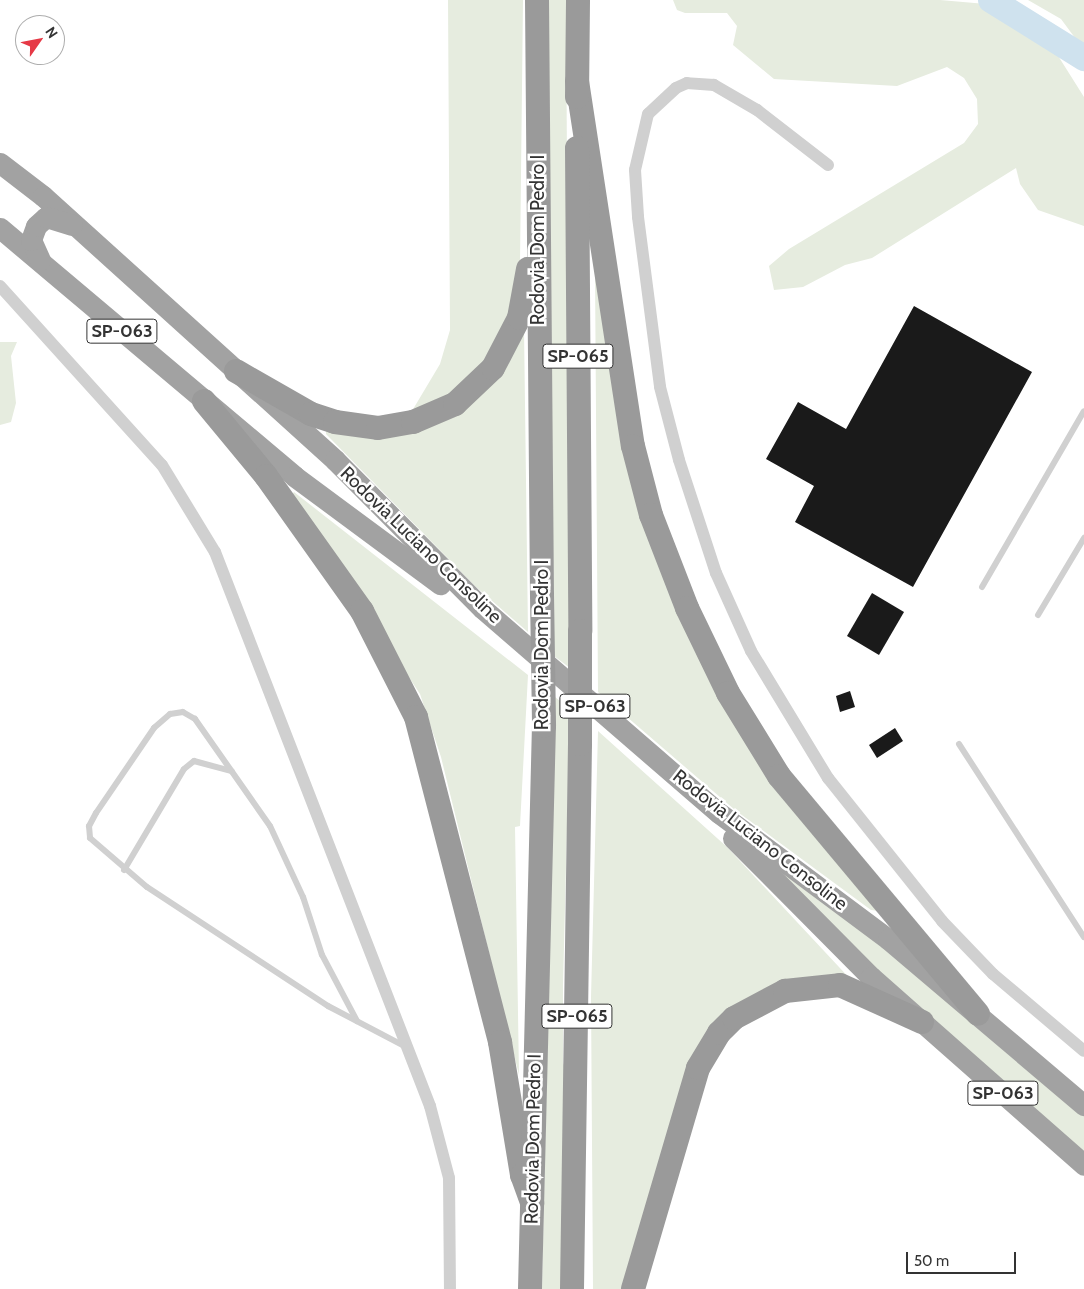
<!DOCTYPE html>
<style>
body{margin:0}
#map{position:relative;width:1084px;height:1289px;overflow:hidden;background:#fff;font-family:Cabin,sans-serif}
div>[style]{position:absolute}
.green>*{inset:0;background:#e6ecdf}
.river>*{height:26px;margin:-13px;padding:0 13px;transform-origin:13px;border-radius:13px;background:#cfe2ee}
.building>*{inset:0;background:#1a1a1a}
.service>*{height:6px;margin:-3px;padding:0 3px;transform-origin:3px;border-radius:3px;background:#d0d0d0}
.minor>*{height:12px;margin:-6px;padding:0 6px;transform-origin:6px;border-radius:6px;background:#d0d0d0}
.trunk>*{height:21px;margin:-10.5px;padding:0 10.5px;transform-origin:10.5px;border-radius:10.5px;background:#a2a2a2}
.motorway>*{height:24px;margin:-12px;padding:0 12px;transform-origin:12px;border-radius:12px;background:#9a9a9a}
.motorway-bridge>*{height:24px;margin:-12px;padding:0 12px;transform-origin:12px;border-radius:12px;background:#9a9a9a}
span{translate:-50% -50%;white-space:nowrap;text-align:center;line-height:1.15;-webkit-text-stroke:5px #fff;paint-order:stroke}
.shield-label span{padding:1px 4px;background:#fff;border:1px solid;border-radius:4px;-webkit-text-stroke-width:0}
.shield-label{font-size:18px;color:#333;font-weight:700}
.street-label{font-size:19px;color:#333}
.north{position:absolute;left:15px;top:15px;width:50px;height:50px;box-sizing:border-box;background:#fff;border:1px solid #adadad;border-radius:50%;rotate:57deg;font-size:14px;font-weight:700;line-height:20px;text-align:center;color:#333}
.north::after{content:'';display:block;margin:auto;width:18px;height:22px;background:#e63946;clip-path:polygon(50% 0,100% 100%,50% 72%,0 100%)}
.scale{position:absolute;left:906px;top:1252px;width:110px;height:22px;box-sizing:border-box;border:2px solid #333;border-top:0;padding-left:6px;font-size:15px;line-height:18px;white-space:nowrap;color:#333;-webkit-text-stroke:4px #fff;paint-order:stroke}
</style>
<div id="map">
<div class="green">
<div style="clip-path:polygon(448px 0,523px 0,520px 263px,513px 313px,469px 384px,409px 416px,440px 364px,450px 330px)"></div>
<div style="clip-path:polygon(548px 0,566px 0,570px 668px,554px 656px)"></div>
<div style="clip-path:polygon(673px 0,940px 0,986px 4px,1050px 43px,1084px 97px,1084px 226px,1038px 210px,1020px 184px,1016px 168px,872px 258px,845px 265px,803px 287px,774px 290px,769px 266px,789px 249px,964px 143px,978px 124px,977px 99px,964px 78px,947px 67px,897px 86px,774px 79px,733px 45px,737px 26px,727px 13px,685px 13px,677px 10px)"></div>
<div style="clip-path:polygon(1028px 0,1084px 0,1084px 50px,1061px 19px)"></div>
<div style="clip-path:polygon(595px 272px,668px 585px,879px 911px,871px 910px,735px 810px,598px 692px)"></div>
<div style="clip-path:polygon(524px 328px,528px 632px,475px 586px,326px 434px,326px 428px,418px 427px)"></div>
<div style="clip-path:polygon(0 342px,17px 342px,11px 356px,16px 403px,11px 422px,0 425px)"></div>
<div style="clip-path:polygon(294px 492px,528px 675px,520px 826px,515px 827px,519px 1075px,441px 757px,420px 694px,290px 497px)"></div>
<div style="clip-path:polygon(555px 697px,570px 709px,563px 986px,563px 1063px,568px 1071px,564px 1289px,542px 1289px)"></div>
<div style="clip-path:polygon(598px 731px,727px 847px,853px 982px,719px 1022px,628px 1289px,593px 1289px,591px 997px)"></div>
<div style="clip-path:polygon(774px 862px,833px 905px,1084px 1114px,1084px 1155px,899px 994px,774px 869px)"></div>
</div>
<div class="river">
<div style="left:991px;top:0;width:110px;rotate:31.9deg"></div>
</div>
<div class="building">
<div style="clip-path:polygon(914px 306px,1032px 372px,913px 587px,795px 522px,814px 486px,766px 459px,798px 402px,846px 429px)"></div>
<div style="clip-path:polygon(872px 593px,904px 612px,879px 655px,847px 636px)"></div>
<div style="clip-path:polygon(850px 691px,855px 707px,840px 712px,836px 696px)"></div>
<div style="clip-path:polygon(895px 728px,903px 741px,877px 758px,869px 745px)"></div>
</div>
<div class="service">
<div style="left:982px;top:587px;width:203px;rotate:-59.9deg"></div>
<div style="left:1038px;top:615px;width:90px;rotate:-59.1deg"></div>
<div style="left:959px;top:744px;width:230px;rotate:57.1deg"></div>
<div style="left:124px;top:870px;width:117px;rotate:-59.3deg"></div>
<div style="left:184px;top:769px;width:13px;rotate:-39deg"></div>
<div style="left:194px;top:761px;width:39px;rotate:15deg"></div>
<div style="left:357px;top:1021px;width:75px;rotate:-117.9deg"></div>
<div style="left:322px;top:955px;width:61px;rotate:-108.1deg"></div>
<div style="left:303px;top:897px;width:78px;rotate:-114.9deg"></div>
<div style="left:270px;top:826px;width:131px;rotate:-125deg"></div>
<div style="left:195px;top:719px;width:14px;rotate:-150deg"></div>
<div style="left:183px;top:712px;width:13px;rotate:171deg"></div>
<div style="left:170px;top:714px;width:21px;rotate:139deg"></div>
<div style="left:154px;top:728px;width:103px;rotate:124.3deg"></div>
<div style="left:96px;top:813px;width:15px;rotate:118deg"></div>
<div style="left:89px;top:826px;width:12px;rotate:85deg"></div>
<div style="left:90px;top:838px;width:75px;rotate:40.7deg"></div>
<div style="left:147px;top:887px;width:217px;rotate:33.3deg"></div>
<div style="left:328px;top:1006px;width:88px;rotate:27.7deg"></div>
</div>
<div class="minor">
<div style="left:828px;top:165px;width:90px;rotate:-142.2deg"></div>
<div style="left:757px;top:110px;width:50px;rotate:-149.8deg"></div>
<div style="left:714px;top:85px;width:27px;rotate:-176deg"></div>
<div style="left:687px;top:83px;width:12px;rotate:156deg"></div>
<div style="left:676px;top:88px;width:38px;rotate:137deg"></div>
<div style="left:648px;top:114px;width:57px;rotate:103.1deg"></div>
<div style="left:635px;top:170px;width:47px;rotate:86.3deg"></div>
<div style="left:638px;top:217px;width:171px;rotate:82.6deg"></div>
<div style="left:660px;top:387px;width:75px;rotate:75.4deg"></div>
<div style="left:679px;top:460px;width:119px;rotate:71.9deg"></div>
<div style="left:716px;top:573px;width:85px;rotate:65.8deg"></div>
<div style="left:751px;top:651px;width:149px;rotate:58.8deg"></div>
<div style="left:828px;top:778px;width:183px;rotate:51.4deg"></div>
<div style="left:942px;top:921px;width:74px;rotate:46.1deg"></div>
<div style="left:993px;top:974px;width:119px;rotate:40.2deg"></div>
<div style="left:0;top:286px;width:241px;rotate:47.9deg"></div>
<div style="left:162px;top:465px;width:102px;rotate:58.7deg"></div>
<div style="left:215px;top:552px;width:594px;rotate:68.79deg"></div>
<div style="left:430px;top:1106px;width:74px;rotate:75.2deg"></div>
<div style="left:449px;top:1178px;width:111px;rotate:89.5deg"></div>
</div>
<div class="trunk">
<div style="left:0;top:163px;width:54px;rotate:37.5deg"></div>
<div style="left:43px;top:196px;width:394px;rotate:42.1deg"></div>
<div style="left:335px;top:460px;width:209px;rotate:45.2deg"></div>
<div style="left:482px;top:608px;width:313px;rotate:40.9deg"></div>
<div style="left:719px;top:813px;width:211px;rotate:36.7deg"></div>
<div style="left:888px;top:939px;width:257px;rotate:40.3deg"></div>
<div style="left:0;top:228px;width:385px;rotate:40.1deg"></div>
<div style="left:294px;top:476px;width:182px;rotate:36.5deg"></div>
<div style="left:40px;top:260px;width:22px;rotate:-114deg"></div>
<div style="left:31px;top:240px;width:15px;rotate:-70deg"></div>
<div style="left:36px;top:226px;width:13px;rotate:-42deg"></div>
<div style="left:46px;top:217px;width:27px;rotate:17deg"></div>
<div style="left:733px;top:838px;width:196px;rotate:45.2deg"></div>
<div style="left:871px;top:977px;width:284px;rotate:41.4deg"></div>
</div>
<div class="motorway">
<div style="left:537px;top:0;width:595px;rotate:89.52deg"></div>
<div style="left:577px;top:81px;width:369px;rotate:81.3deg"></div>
<div style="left:633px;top:446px;width:71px;rotate:75.4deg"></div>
<div style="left:651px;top:515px;width:100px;rotate:68.8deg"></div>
<div style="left:687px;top:608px;width:94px;rotate:64.2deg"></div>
<div style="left:728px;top:693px;width:97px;rotate:58.4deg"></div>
<div style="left:779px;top:776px;width:310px;rotate:50.1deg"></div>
<div style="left:577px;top:97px;width:97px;rotate:-89.4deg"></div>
<div style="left:577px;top:148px;width:483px;rotate:89.6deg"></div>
<div style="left:236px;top:371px;width:86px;rotate:29.8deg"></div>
<div style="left:311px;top:414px;width:25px;rotate:18deg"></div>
<div style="left:335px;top:422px;width:43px;rotate:7.9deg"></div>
<div style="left:378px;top:428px;width:36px;rotate:-10deg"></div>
<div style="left:413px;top:422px;width:46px;rotate:-23.2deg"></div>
<div style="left:455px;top:404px;width:52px;rotate:-43.5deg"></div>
<div style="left:493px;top:368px;width:56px;rotate:-62.5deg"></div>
<div style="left:519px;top:318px;width:50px;rotate:-79.6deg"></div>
<div style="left:204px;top:401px;width:97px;rotate:50.4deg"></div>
<div style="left:266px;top:476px;width:166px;rotate:54.6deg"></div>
<div style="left:362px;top:611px;width:119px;rotate:63deg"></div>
<div style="left:416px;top:717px;width:336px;rotate:75.5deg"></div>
<div style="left:500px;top:1042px;width:135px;rotate:80.6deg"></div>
<div style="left:522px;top:1175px;width:30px;rotate:70deg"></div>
<div style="left:530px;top:1289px;width:563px;rotate:-88.58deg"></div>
<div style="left:572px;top:1289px;width:545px;rotate:-89.16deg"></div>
<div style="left:633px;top:1289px;width:230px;rotate:-73.6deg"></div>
<div style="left:698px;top:1068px;width:41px;rotate:-59deg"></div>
<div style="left:719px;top:1033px;width:21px;rotate:-45deg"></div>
<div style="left:734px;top:1018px;width:58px;rotate:-27.9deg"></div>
<div style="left:785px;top:991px;width:55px;rotate:-6.2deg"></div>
<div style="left:840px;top:985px;width:90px;rotate:24.3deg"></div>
</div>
<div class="motorway-bridge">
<div style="left:542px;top:595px;width:131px;rotate:89.1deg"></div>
<div style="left:580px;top:631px;width:113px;rotate:90deg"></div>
</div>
<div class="shield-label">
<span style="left:122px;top:331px">SP-063</span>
<span style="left:578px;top:356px">SP-065</span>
<span style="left:595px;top:706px">SP-063</span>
<span style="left:577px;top:1016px">SP-065</span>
<span style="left:1003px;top:1093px">SP-063</span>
</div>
<div class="street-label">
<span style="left:538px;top:240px;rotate:-90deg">Rodovia Dom Pedro I</span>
<span style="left:421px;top:545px;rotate:44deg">Rodovia Luciano Consoline</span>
<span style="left:542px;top:645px;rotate:-90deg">Rodovia Dom Pedro I</span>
<span style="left:760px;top:840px;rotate:38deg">Rodovia Luciano Consoline</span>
<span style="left:533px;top:1139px;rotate:-89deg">Rodovia Dom Pedro I</span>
</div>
<div class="north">N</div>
<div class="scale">50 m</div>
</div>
